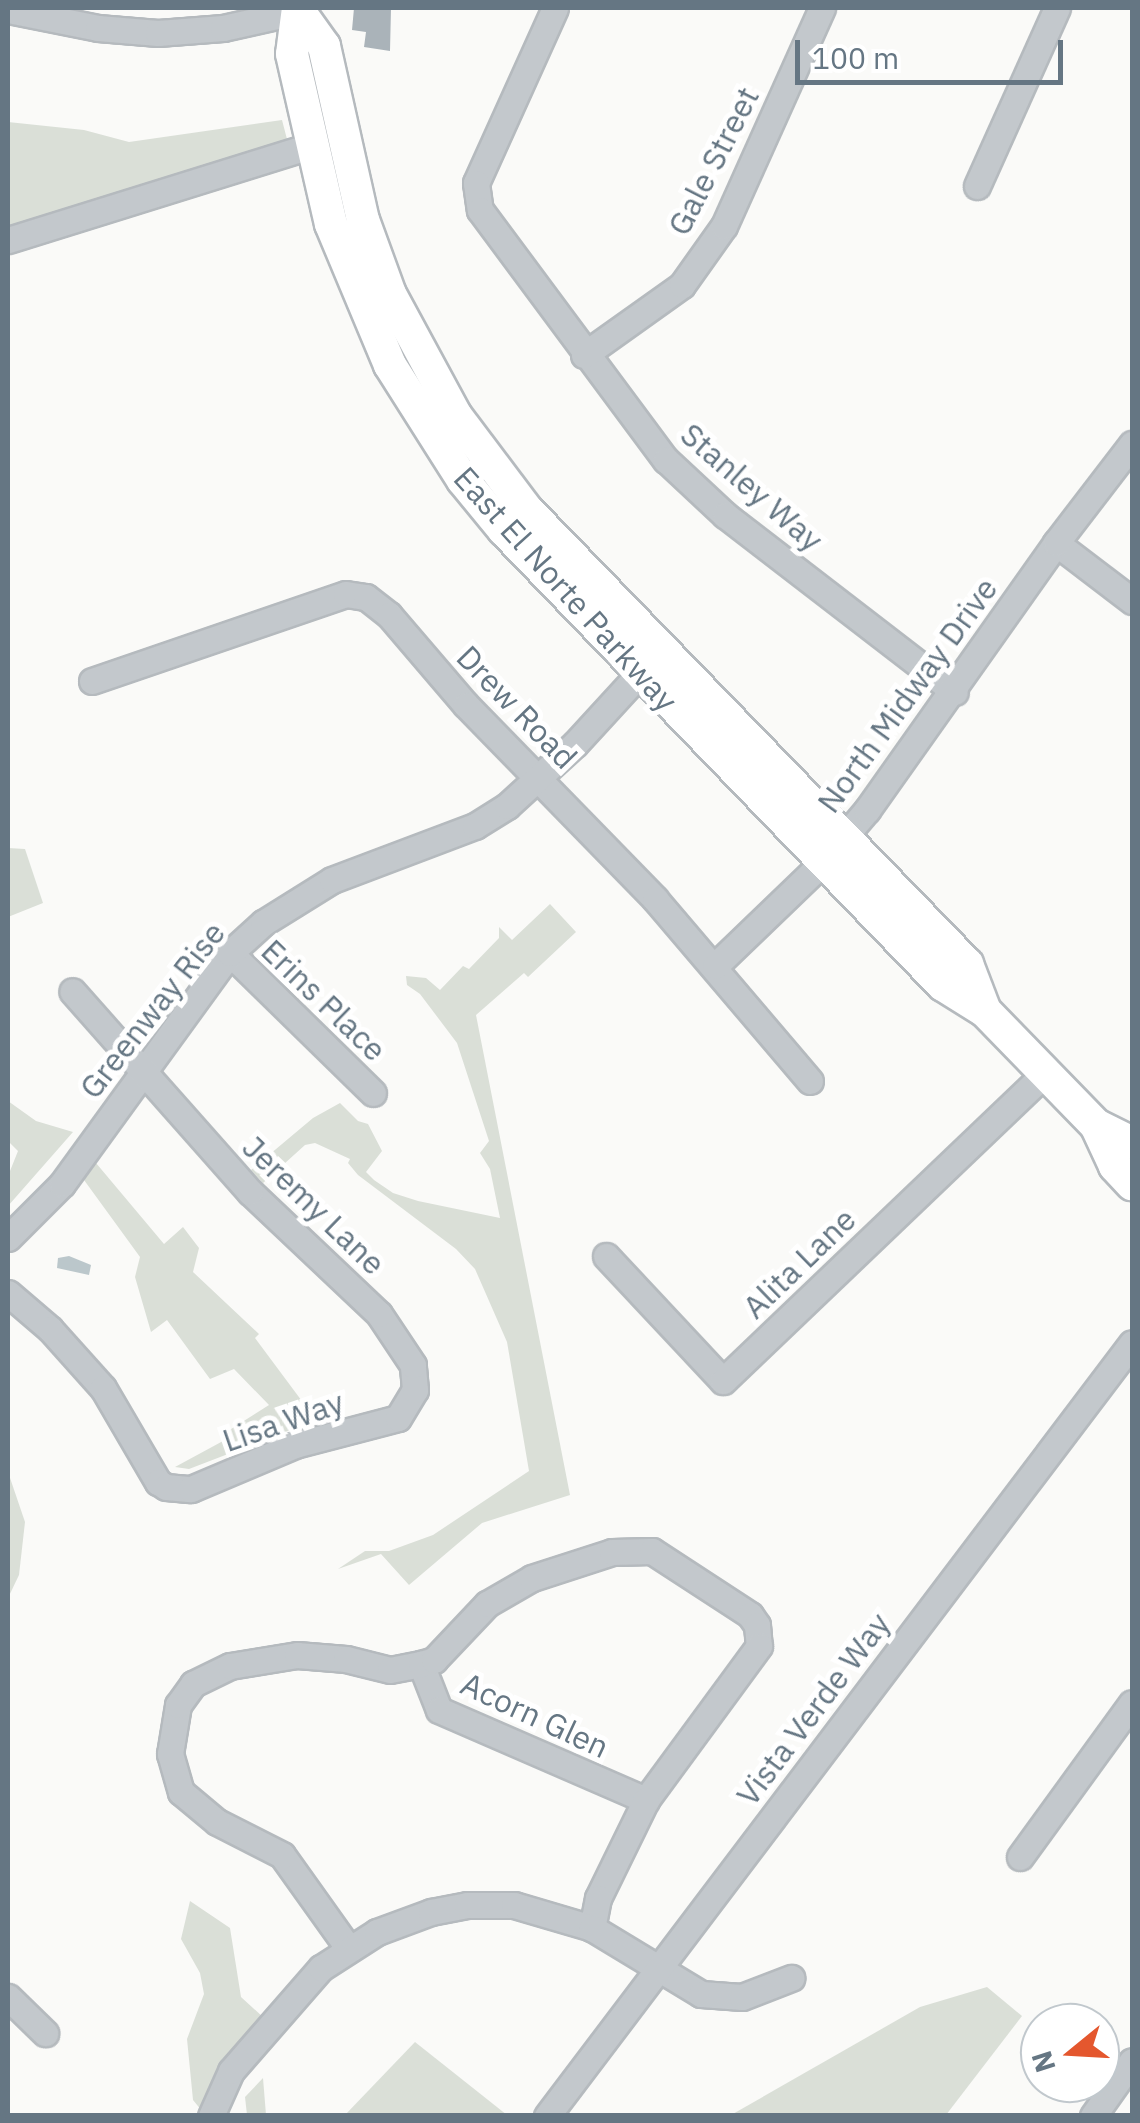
<!DOCTYPE html>
<style>
body{margin:0}
#map{position:relative;width:1140px;height:2123px;overflow:hidden;background:#fafaf8;font-family:"IBM Plex Sans",sans-serif}
div>[style]{position:absolute}
.green>*{inset:0;background:#dadfd7}
.water>*{inset:0;background:#bbc7cb}
.building>*{inset:0;background:#aab3b9}
.roads{filter:drop-shadow(2px 0 #b5babe) drop-shadow(-2px 0 #b5babe) drop-shadow(0 2px #b5babe) drop-shadow(0 -2px #b5babe)}
.minor>*{height:25px;margin:-12.5px;padding:0 12.5px;transform-origin:12.5px;border-radius:12.5px;background:#c3c8cc}
.major>*{height:32px;margin:-16px;padding:0 16px;transform-origin:16px;border-radius:16px;background:#fff}
span{translate:-50% -50%;white-space:nowrap;text-align:center;line-height:1.15;-webkit-text-stroke:10px #fff;paint-order:stroke}
.street-label{font-size:32px;color:#657683}
.frame{position:absolute;inset:0;border:10px solid #657683;pointer-events:none}
.north{position:absolute;left:1020px;top:2003px;width:100px;height:100px;box-sizing:border-box;background:#fff;border:2px solid #c1c8cd;border-radius:50%;rotate:252deg;font-size:28px;font-weight:700;line-height:40px;text-align:center;color:#657683}
.north::after{content:'';display:block;margin:auto;width:35px;height:45px;background:#e4572e;clip-path:polygon(50% 0,100% 100%,50% 72%,0 100%)}
.scale{position:absolute;left:795px;top:40px;width:268px;height:45px;box-sizing:border-box;border:5px solid #657683;border-top:0;padding-left:12px;font-size:30px;line-height:35px;white-space:nowrap;color:#657683;-webkit-text-stroke:8px #fff;paint-order:stroke}
</style>
<div id="map">
<div class="green">
<div style="clip-path:polygon(282px 120px,288px 143px,8px 235px,8px 122px,84px 130px,129px 142px)"></div>
<div style="clip-path:polygon(8px 848px,25px 849px,43px 903px,8px 917px)"></div>
<div style="clip-path:polygon(550px 904px,576px 932px,528px 977px,524px 973px,476px 1015px,570px 1495px,482px 1523px,409px 1585px,381px 1554px,338px 1569px,365px 1551px,389px 1551px,433px 1535px,529px 1471px,507px 1342px,475px 1269px,456px 1249px,358px 1175px,348px 1163px,350px 1159px,315px 1143px,305px 1145px,263px 1183px,251px 1170px,313px 1118px,340px 1103px,358px 1121px,368px 1124px,382px 1151px,366px 1172px,374px 1180px,393px 1193px,418px 1201px,500px 1218px,490px 1169px,480px 1153px,489px 1141px,457px 1043px,420px 994px,407px 985px,406px 976px,426px 978px,440px 990px,463px 966px,469px 969px,499px 938px,499px 927px,512px 940px)"></div>
<div style="clip-path:polygon(8px 1101px,36px 1121px,73px 1132px,8px 1206px,8px 1176px,18px 1151px,8px 1141px)"></div>
<div style="clip-path:polygon(96px 1163px,164px 1244px,183px 1227px,199px 1248px,193px 1272px,259px 1334px,255px 1338px,316px 1420px,189px 1469px,175px 1467px,223px 1441px,228px 1431px,269px 1405px,234px 1369px,210px 1379px,167px 1320px,151px 1332px,135px 1277px,140px 1257px,84px 1180px)"></div>
<div style="clip-path:polygon(8px 1472px,25px 1522px,19px 1575px,8px 1598px)"></div>
<div style="clip-path:polygon(190px 1901px,230px 1928px,241px 1997px,264px 2018px,202px 2111px,193px 2100px,187px 2039px,204px 1994px,200px 1973px,181px 1939px)"></div>
<div style="clip-path:polygon(987px 1987px,1022px 2016px,946px 2115px,731px 2115px,920px 2007px)"></div>
<div style="clip-path:polygon(415px 2042px,507px 2115px,345px 2115px)"></div>
<div style="clip-path:polygon(263px 2078px,266px 2115px,247px 2115px,245px 2097px)"></div>
</div>
<div class="water">
<div style="clip-path:polygon(69px 1256px,91px 1265px,89px 1275px,57px 1268px,58px 1258px)"></div>
</div>
<div class="building">
<div style="clip-path:polygon(354px 8px,391px 8px,390px 51px,364px 47px,366px 32px,352px 30px)"></div>
</div>
<div class="roads">
<div class="minor">
<div style="left:555px;top:8px;width:192px;rotate:114.3deg"></div>
<div style="left:476px;top:183px;width:27px;rotate:82deg"></div>
<div style="left:480px;top:210px;width:312px;rotate:53.4deg"></div>
<div style="left:666px;top:460px;width:81px;rotate:43deg"></div>
<div style="left:725px;top:515px;width:290px;rotate:37.6deg"></div>
<div style="left:8px;top:10px;width:92px;rotate:11.3deg"></div>
<div style="left:98px;top:28px;width:60px;rotate:4.8deg"></div>
<div style="left:158px;top:33px;width:65px;rotate:-4.4deg"></div>
<div style="left:223px;top:28px;width:78px;rotate:-12.6deg"></div>
<div style="left:977px;top:186px;width:195px;rotate:-65.8deg"></div>
<div style="left:8px;top:240px;width:316px;rotate:-17.3deg"></div>
<div style="left:584px;top:355px;width:120px;rotate:-35.5deg"></div>
<div style="left:682px;top:285px;width:72px;rotate:-54.6deg"></div>
<div style="left:724px;top:226px;width:239px;rotate:-65.8deg"></div>
<div style="left:1056px;top:543px;width:96px;rotate:37.3deg"></div>
<div style="left:92px;top:681px;width:268px;rotate:-18.9deg"></div>
<div style="left:346px;top:594px;width:20px;rotate:9deg"></div>
<div style="left:366px;top:597px;width:29px;rotate:38deg"></div>
<div style="left:389px;top:615px;width:118px;rotate:49.5deg"></div>
<div style="left:466px;top:705px;width:271px;rotate:45.7deg"></div>
<div style="left:655px;top:899px;width:239px;rotate:49.6deg"></div>
<div style="left:230px;top:953px;width:200px;rotate:44.4deg"></div>
<div style="left:715px;top:966px;width:149px;rotate:-43.9deg"></div>
<div style="left:822px;top:863px;width:70px;rotate:-49.7deg"></div>
<div style="left:867px;top:810px;width:327px;rotate:-54.7deg"></div>
<div style="left:1056px;top:543px;width:125px;rotate:-52.5deg"></div>
<div style="left:8px;top:1238px;width:76px;rotate:-45deg"></div>
<div style="left:62px;top:1184px;width:286px;rotate:-54deg"></div>
<div style="left:230px;top:953px;width:45px;rotate:-42.3deg"></div>
<div style="left:263px;top:923px;width:81px;rotate:-31.9deg"></div>
<div style="left:332px;top:880px;width:153px;rotate:-20.7deg"></div>
<div style="left:475px;top:826px;width:38px;rotate:-32deg"></div>
<div style="left:507px;top:806px;width:92px;rotate:-42.4deg"></div>
<div style="left:575px;top:744px;width:114px;rotate:-47.5deg"></div>
<div style="left:606px;top:1256px;width:171px;rotate:46.9deg"></div>
<div style="left:723px;top:1381px;width:444px;rotate:-43.7deg"></div>
<div style="left:8px;top:1293px;width:55px;rotate:40.6deg"></div>
<div style="left:50px;top:1329px;width:79px;rotate:48.1deg"></div>
<div style="left:103px;top:1388px;width:109px;rotate:59.7deg"></div>
<div style="left:158px;top:1482px;width:9px;rotate:32deg"></div>
<div style="left:166px;top:1487px;width:25px;rotate:5deg"></div>
<div style="left:191px;top:1489px;width:113px;rotate:-22.9deg"></div>
<div style="left:295px;top:1445px;width:106px;rotate:-14.7deg"></div>
<div style="left:398px;top:1418px;width:33px;rotate:-59deg"></div>
<div style="left:415px;top:1390px;width:25px;rotate:-95deg"></div>
<div style="left:413px;top:1365px;width:61px;rotate:-123.7deg"></div>
<div style="left:379px;top:1314px;width:178px;rotate:-136.6deg"></div>
<div style="left:250px;top:1192px;width:268px;rotate:-131.5deg"></div>
<div style="left:421px;top:1664px;width:49px;rotate:68.6deg"></div>
<div style="left:439px;top:1710px;width:226px;rotate:23.5deg"></div>
<div style="left:1020px;top:1857px;width:190px;rotate:-54deg"></div>
<div style="left:349px;top:1949px;width:115px;rotate:-125.5deg"></div>
<div style="left:282px;top:1855px;width:73px;rotate:-153.1deg"></div>
<div style="left:217px;top:1822px;width:47px;rotate:-140.2deg"></div>
<div style="left:181px;top:1792px;width:40px;rotate:-106deg"></div>
<div style="left:170px;top:1754px;width:50px;rotate:-80.7deg"></div>
<div style="left:178px;top:1705px;width:26px;rotate:-54deg"></div>
<div style="left:193px;top:1684px;width:41px;rotate:-25.9deg"></div>
<div style="left:230px;top:1666px;width:68px;rotate:-9.3deg"></div>
<div style="left:297px;top:1655px;width:49px;rotate:4.7deg"></div>
<div style="left:346px;top:1659px;width:45px;rotate:14deg"></div>
<div style="left:390px;top:1670px;width:32px;rotate:-11deg"></div>
<div style="left:421px;top:1664px;width:14px;rotate:-17deg"></div>
<div style="left:434px;top:1660px;width:77px;rotate:-46.6deg"></div>
<div style="left:487px;top:1604px;width:52px;rotate:-30deg"></div>
<div style="left:532px;top:1578px;width:84px;rotate:-18deg"></div>
<div style="left:612px;top:1552px;width:40px;rotate:-1.4deg"></div>
<div style="left:652px;top:1551px;width:117px;rotate:33.1deg"></div>
<div style="left:750px;top:1615px;width:12px;rotate:55deg"></div>
<div style="left:757px;top:1625px;width:21px;rotate:85deg"></div>
<div style="left:759px;top:1646px;width:191px;rotate:126.3deg"></div>
<div style="left:646px;top:1800px;width:109px;rotate:116.1deg"></div>
<div style="left:598px;top:1898px;width:31px;rotate:101deg"></div>
<div style="left:8px;top:1997px;width:52px;rotate:44.2deg"></div>
<div style="left:211px;top:2116px;width:49px;rotate:-66deg"></div>
<div style="left:231px;top:2071px;width:137px;rotate:-48.9deg"></div>
<div style="left:321px;top:1968px;width:67px;rotate:-32.7deg"></div>
<div style="left:377px;top:1932px;width:58px;rotate:-20.3deg"></div>
<div style="left:431px;top:1912px;width:37px;rotate:-11deg"></div>
<div style="left:467px;top:1905px;width:47px"></div>
<div style="left:514px;top:1905px;width:81px;rotate:16.4deg"></div>
<div style="left:592px;top:1928px;width:127px;rotate:31.2deg"></div>
<div style="left:701px;top:1994px;width:41px;rotate:4.2deg"></div>
<div style="left:742px;top:1997px;width:53px;rotate:-21.2deg"></div>
<div style="left:547px;top:2116px;width:969px;rotate:-52.88deg"></div>
<div style="left:1093px;top:2116px;width:67px;rotate:-54.7deg"></div>
</div>
<div class="major">
<div style="left:298px;top:8px;width:46px;rotate:97.4deg"></div>
<div style="left:292px;top:54px;width:174px;rotate:77.1deg"></div>
<div style="left:331px;top:224px;width:153px;rotate:67.3deg"></div>
<div style="left:390px;top:365px;width:136px;rotate:57.6deg"></div>
<div style="left:463px;top:480px;width:65px;rotate:50.6deg"></div>
<div style="left:504px;top:530px;width:632px;rotate:46.03deg"></div>
<div style="left:943px;top:985px;width:49px;rotate:31.8deg"></div>
<div style="left:985px;top:1011px;width:159px;rotate:45.8deg"></div>
<div style="left:1096px;top:1125px;width:40px;rotate:26.6deg"></div>
<div style="left:299px;top:11px;width:43px;rotate:54.5deg"></div>
<div style="left:324px;top:46px;width:178px;rotate:77.4deg"></div>
<div style="left:363px;top:220px;width:79px;rotate:70deg"></div>
<div style="left:390px;top:294px;width:139px;rotate:61.6deg"></div>
<div style="left:456px;top:416px;width:116px;rotate:53deg"></div>
<div style="left:526px;top:509px;width:634px;rotate:45.9deg"></div>
<div style="left:967px;top:964px;width:50px;rotate:69deg"></div>
<div style="left:1096px;top:1125px;width:45px;rotate:65.1deg"></div>
<div style="left:1115px;top:1166px;width:25px;rotate:47deg"></div>
</div>
</div>
<div class="street-label">
<span style="left:713px;top:161px;rotate:-63deg">Gale Street</span>
<span style="left:752px;top:487px;rotate:41deg">Stanley Way</span>
<span style="left:566px;top:589px;rotate:48deg">East El Norte Parkway</span>
<span style="left:907px;top:695px;rotate:-54deg">North Midway Drive</span>
<span style="left:517px;top:707px;rotate:46deg">Drew Road</span>
<span style="left:324px;top:1000px;rotate:44deg">Erins Place</span>
<span style="left:152px;top:1010px;rotate:-52deg">Greenway Rise</span>
<span style="left:314px;top:1205px;rotate:44deg">Jeremy Lane</span>
<span style="left:799px;top:1263px;rotate:-44deg">Alita Lane</span>
<span style="left:283px;top:1421px;rotate:-19deg">Lisa Way</span>
<span style="left:813px;top:1709px;rotate:-53deg">Vista Verde Way</span>
<span style="left:535px;top:1715px;rotate:25deg">Acorn Glen</span>
</div>
<div class="frame"></div>
<div class="north">N</div>
<div class="scale">100 m</div>
</div>
